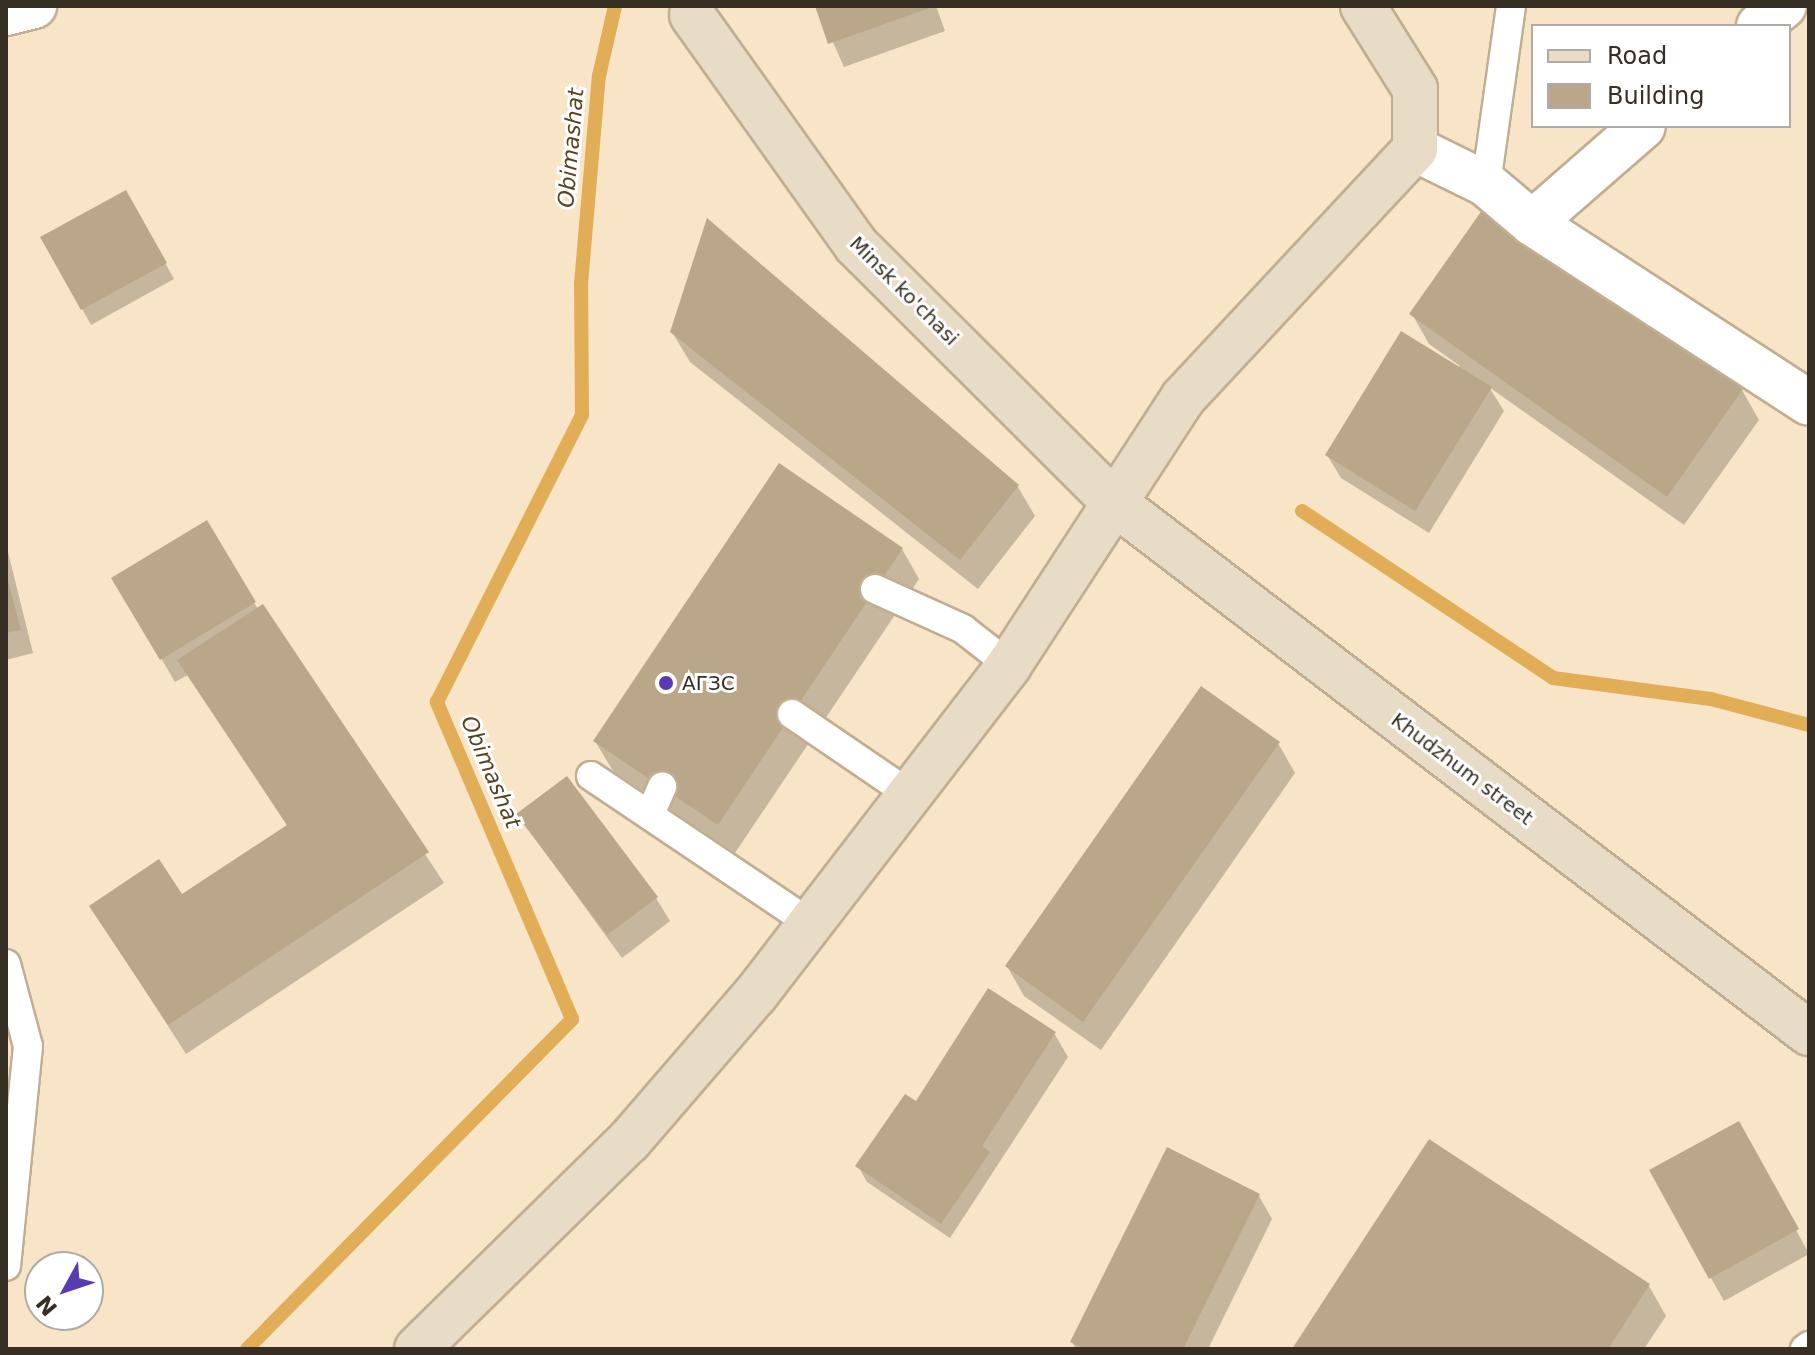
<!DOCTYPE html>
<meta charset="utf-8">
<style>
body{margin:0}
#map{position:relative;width:1815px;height:1355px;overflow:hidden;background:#f8e4c6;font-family:"DejaVu Sans",sans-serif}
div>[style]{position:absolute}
.shadow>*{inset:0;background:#0003}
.stream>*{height:14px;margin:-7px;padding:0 7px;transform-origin:7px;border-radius:7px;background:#e1ad57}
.building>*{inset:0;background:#baa78a}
.roads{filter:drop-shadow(2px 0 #c1ae92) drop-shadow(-2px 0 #c1ae92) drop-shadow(0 2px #c1ae92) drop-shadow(0 -2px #c1ae92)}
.lane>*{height:28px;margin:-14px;padding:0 14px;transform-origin:14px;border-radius:14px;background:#fff}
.street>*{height:44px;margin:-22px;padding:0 22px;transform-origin:22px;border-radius:22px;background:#fff}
.secondary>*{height:44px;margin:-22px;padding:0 22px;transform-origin:22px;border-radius:22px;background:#e9dcc6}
.dots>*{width:22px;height:22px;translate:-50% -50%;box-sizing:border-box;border:4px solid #fff;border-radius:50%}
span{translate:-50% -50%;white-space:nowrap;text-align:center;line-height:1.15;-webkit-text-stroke:6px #fff;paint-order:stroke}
.street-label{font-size:20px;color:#372f24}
.poi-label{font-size:20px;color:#372f24}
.left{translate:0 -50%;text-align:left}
.water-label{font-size:22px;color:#57421d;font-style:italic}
.frame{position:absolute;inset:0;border:8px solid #372f24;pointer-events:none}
.legend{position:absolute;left:1531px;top:24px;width:260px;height:104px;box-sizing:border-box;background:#fff;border:2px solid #afaca7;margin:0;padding:10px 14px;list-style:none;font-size:24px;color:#372f24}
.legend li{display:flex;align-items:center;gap:16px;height:40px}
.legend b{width:40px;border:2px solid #afaca7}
.north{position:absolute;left:24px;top:1251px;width:80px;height:80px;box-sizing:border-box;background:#fff;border:2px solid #afaca7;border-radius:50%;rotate:230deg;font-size:22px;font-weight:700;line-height:32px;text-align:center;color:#372f24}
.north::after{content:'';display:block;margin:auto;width:28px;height:36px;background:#583bb3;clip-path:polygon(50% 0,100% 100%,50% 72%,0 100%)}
</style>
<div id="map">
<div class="shadow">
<div style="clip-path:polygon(817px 6px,936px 6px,945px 31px,844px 67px)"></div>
<div style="clip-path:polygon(126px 192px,174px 279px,91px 325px,43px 238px)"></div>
<div style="clip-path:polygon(1412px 314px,1742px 390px,1759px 420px,1684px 525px,1489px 387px,1504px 411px,1429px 533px,1341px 478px,1327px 455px,1460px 366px,1429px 344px)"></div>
<div style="clip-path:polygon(672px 332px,1018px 487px,1035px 516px,978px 589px,690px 362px)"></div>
<div style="clip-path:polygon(206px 523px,258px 609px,263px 606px,444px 883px,186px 1054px,91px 906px,182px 897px,288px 827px,188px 675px,175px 682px,114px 578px)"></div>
<div style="clip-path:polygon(6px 544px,33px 653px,6px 660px)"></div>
<div style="clip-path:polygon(902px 549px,919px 579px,735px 853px,613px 771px,595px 741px)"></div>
<div style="clip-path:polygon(1278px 743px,1295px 773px,1101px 1050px,1024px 996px,1007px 966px)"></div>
<div style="clip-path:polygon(518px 815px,656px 898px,670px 921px,622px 958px)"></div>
<div style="clip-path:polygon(1054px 1033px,1068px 1057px,950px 1238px,867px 1182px,858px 1166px)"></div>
<div style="clip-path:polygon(1751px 1146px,1809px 1254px,1724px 1301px,1711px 1278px)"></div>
<div style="clip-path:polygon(1259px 1196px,1272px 1219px,1208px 1349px,1076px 1349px,1072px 1342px)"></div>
<div style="clip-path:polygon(1649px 1286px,1666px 1316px,1644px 1349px,1294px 1349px)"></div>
</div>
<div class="stream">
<div style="left:1302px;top:511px;width:301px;rotate:33.6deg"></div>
<div style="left:1553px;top:678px;width:159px;rotate:7.6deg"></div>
<div style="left:1711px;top:699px;width:101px;rotate:14.9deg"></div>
<div style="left:247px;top:1349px;width:463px;rotate:-45.4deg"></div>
<div style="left:572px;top:1019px;width:345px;rotate:-113.1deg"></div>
<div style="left:437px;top:702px;width:322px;rotate:-63.2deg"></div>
<div style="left:582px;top:415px;width:131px;rotate:-90.4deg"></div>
<div style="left:581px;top:284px;width:209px;rotate:-85.1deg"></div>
<div style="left:599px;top:76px;width:72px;rotate:-77.1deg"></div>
</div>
<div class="building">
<div style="clip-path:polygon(815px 6px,935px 6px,828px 44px)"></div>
<div style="clip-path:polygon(126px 190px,167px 263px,81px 310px,40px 237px)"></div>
<div style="clip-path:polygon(1485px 206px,1743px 389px,1667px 497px,1409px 314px)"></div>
<div style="clip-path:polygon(707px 218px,1019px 485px,960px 560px,670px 332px)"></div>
<div style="clip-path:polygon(1401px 331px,1492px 387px,1415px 511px,1325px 455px)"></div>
<div style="clip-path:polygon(779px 463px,903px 548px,718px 825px,593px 741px)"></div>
<div style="clip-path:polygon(207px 520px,256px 602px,160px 660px,111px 578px)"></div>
<div style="clip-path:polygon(6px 573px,21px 630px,6px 633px)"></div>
<div style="clip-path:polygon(263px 604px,429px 852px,168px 1025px,89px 906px,159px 859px,182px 894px,287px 825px,177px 660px)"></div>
<div style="clip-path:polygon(1201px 686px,1280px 742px,1083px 1022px,1005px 966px)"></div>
<div style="clip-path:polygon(567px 776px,658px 897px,607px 935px,516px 814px)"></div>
<div style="clip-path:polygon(988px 988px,1056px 1032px,982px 1146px,990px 1152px,941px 1224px,855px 1166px,905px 1094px,916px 1101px)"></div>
<div style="clip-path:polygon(1739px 1121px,1799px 1229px,1709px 1279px,1649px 1170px)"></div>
<div style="clip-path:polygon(1429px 1139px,1650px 1284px,1608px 1349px,1292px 1349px)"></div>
<div style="clip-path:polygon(1167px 1147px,1260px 1194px,1183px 1349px,1085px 1349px,1070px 1342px)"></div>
</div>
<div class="roads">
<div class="lane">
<div style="left:1486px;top:184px;width:180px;rotate:-82deg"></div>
<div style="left:875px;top:589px;width:97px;rotate:24.4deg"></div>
<div style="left:963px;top:629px;width:58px;rotate:38deg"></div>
<div style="left:792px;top:714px;width:145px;rotate:34.3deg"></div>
<div style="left:591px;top:776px;width:265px;rotate:33.9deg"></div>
<div style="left:650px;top:814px;width:30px;rotate:-66deg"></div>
<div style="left:6px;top:964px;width:85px;rotate:75deg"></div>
<div style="left:28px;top:1046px;width:221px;rotate:95.7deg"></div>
<div style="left:1805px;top:1349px;width:5px;rotate:-37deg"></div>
</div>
<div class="street">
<div style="left:6px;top:13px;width:29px;rotate:-14deg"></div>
<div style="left:1759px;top:26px;width:32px;rotate:-39deg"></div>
<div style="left:1415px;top:149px;width:79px;rotate:26.2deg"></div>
<div style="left:1486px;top:184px;width:60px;rotate:40.3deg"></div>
<div style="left:1532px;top:223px;width:330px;rotate:33deg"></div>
<div style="left:1532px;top:223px;width:147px;rotate:-41.1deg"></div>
</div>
<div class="secondary">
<div style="left:692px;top:15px;width:282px;rotate:54.5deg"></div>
<div style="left:856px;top:245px;width:367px;rotate:44.9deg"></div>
<div style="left:1116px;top:504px;width:872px;rotate:37.36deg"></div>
<div style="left:417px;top:1349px;width:297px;rotate:-44.5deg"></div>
<div style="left:629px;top:1141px;width:194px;rotate:-49.2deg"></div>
<div style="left:756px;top:994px;width:415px;rotate:-52.4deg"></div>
<div style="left:1009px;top:665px;width:319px;rotate:-56.9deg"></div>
<div style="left:1183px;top:398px;width:340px;rotate:-47deg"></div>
<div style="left:1415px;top:149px;width:60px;rotate:-90deg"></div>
<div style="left:1415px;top:89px;width:98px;rotate:-122.1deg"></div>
</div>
</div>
<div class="dots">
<div style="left:666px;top:683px;background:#583bb3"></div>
</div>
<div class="street-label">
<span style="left:904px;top:291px;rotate:45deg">Minsk ko'chasi</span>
<span style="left:1462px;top:769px;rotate:37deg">Khudzhum street</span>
</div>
<div class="poi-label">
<span class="left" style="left:682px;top:683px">АГЗС</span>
</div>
<div class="water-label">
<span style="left:571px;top:148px;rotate:-85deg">Obimashat</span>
<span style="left:491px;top:772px;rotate:67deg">Obimashat</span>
</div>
<div class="frame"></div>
<ul class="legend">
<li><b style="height:10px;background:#e9dcc6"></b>Road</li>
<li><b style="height:22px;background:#baa78a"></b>Building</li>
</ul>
<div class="north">N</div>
</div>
